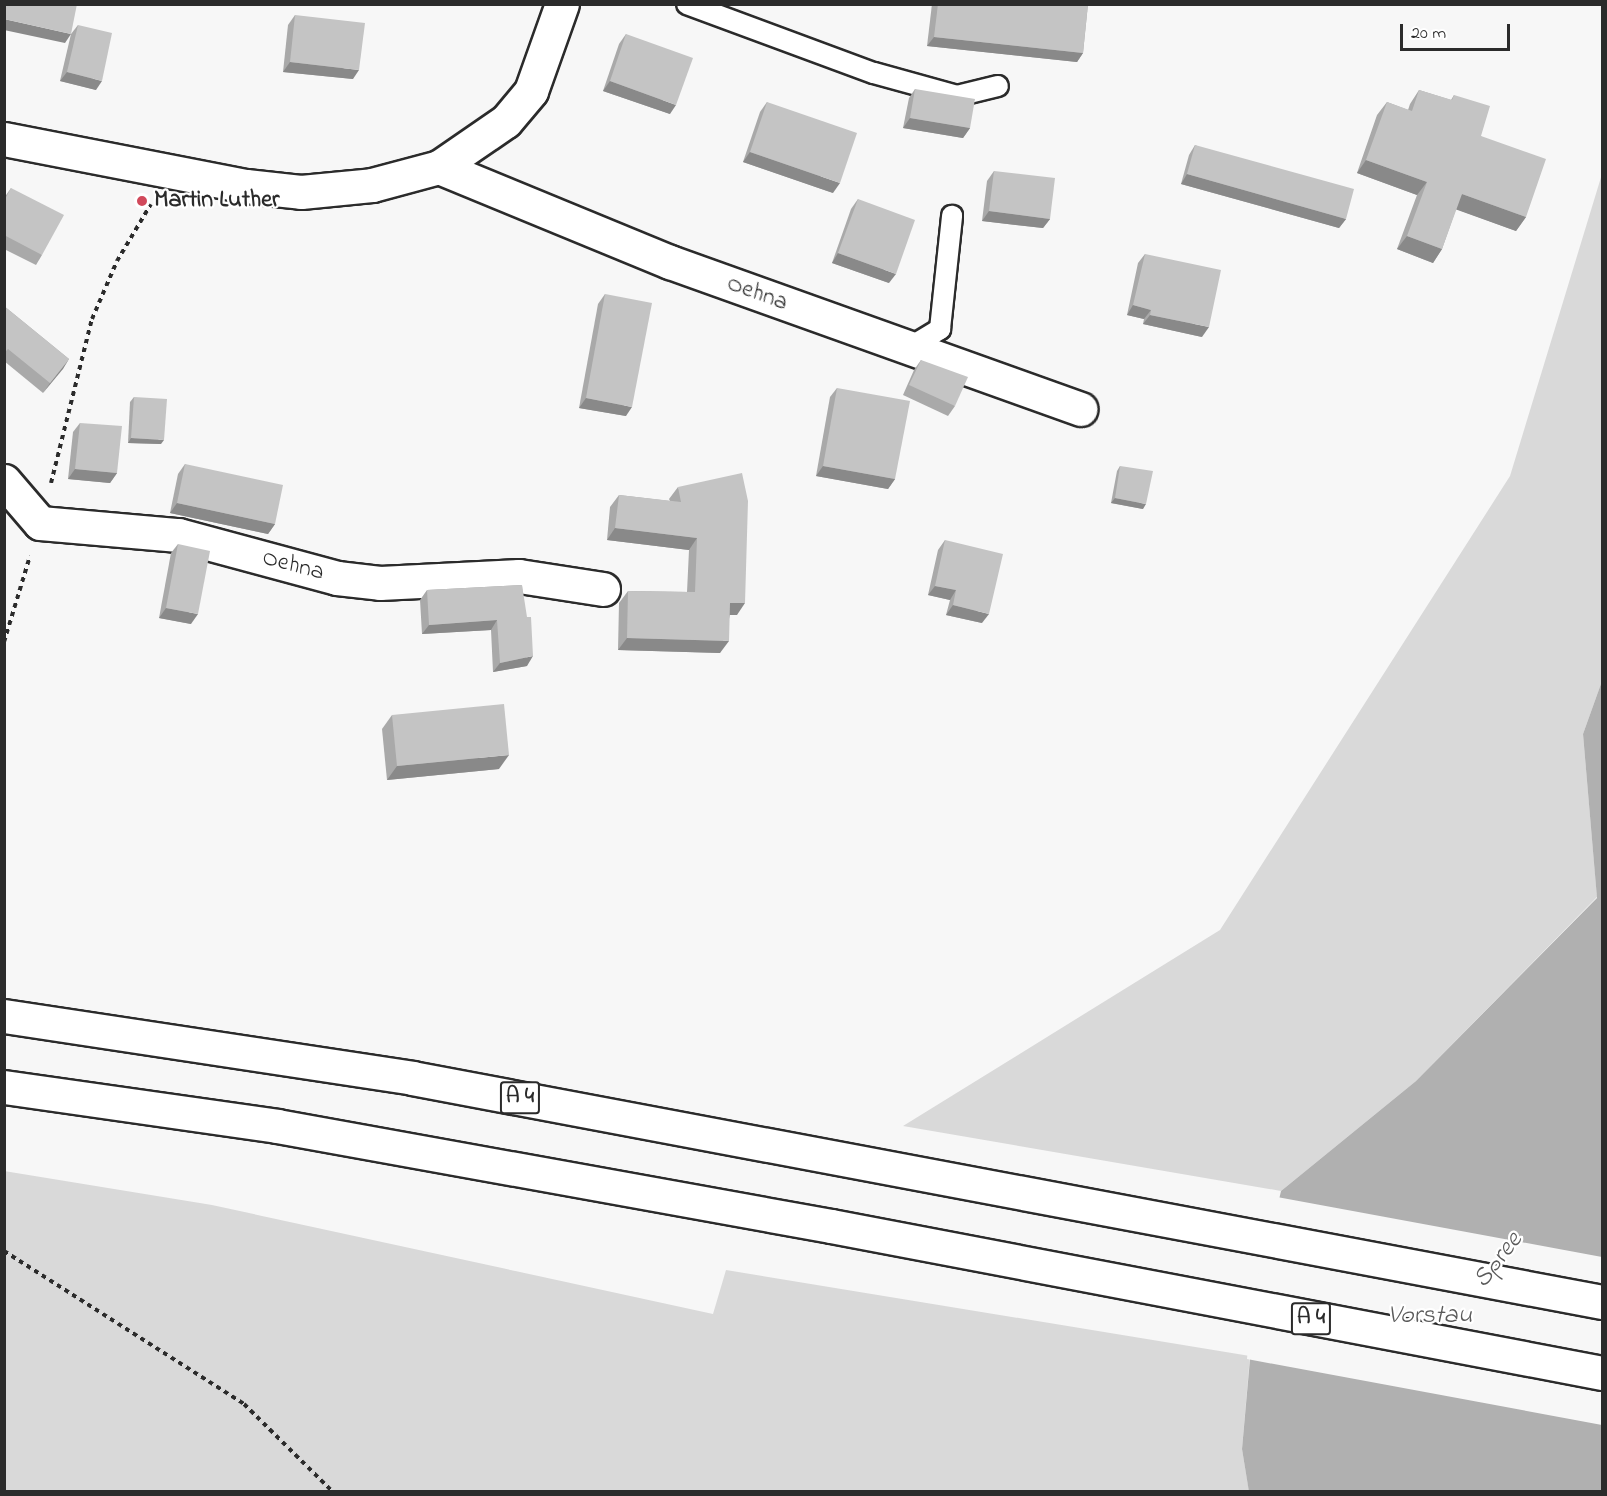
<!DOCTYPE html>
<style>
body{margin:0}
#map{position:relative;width:1607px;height:1496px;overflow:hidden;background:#f7f7f7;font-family:"Indie Flower",sans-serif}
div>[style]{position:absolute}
.green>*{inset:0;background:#d9d9d9}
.water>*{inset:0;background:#b0b0b0}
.pier>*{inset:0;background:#f7f7f7}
.path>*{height:4px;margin-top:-2px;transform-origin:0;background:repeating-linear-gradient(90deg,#2b2b2b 0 4.5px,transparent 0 9px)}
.roads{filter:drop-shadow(2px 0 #2b2b2b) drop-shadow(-2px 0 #2b2b2b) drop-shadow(0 2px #2b2b2b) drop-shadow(0 -2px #2b2b2b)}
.service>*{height:20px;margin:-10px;padding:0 10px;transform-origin:10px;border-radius:10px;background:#fff}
.minor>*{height:33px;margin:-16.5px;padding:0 16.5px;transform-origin:16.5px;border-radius:16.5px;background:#fff}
.motorway>*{height:33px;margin:-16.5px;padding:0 16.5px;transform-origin:16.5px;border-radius:16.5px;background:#fff}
.wall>*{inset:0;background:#a9a9a9}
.shaded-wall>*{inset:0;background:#898989}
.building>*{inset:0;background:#c4c4c4}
.dots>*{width:16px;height:16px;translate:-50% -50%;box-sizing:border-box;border:3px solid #fff;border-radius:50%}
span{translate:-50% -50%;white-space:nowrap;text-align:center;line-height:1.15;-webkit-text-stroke:4.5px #fff;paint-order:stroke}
.shield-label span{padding:2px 4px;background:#fff;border:2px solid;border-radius:4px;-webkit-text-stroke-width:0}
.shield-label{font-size:22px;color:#2b2b2b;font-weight:700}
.poi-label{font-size:24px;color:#2b2b2b;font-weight:700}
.left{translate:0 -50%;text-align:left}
.street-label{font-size:24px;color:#2b2b2b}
.water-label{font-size:26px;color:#5a5a5a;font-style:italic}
.frame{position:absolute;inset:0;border:6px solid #2b2b2b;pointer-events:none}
.scale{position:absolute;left:1400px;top:24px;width:110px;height:27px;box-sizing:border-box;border:3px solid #2b2b2b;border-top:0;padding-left:8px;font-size:18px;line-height:21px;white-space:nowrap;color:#2b2b2b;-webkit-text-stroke:4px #fff;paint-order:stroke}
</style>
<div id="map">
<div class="green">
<div style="clip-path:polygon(1602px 174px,1602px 681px,1583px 734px,1597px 897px,1416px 1081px,1281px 1191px,903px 1126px,1220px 930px,1510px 476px)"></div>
<div style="clip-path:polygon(4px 1171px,212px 1205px,713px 1314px,726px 1270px,1250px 1356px,1242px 1449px,1249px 1491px,5px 1491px)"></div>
</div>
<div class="water">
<div style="clip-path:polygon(1602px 681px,1602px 1491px,1249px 1492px,1242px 1449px,1255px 1303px,1281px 1191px,1416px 1081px,1597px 898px,1583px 734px)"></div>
</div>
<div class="pier">
<div style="clip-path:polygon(1277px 1197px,1602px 1257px,1602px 1425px,1247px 1359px,1252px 1302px)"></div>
</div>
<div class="path">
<div style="left:51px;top:483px;width:169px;rotate:-76deg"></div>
<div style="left:92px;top:319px;width:63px;rotate:-66.7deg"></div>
<div style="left:117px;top:261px;width:66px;rotate:-59.2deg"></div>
<div style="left:4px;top:642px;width:90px;rotate:-73.2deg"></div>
<div style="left:4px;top:1251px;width:285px;rotate:32.5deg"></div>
<div style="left:244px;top:1404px;width:125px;rotate:44.7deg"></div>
</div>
<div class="roads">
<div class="service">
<div style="left:687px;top:4px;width:199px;rotate:20.3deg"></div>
<div style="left:874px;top:73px;width:86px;rotate:15.5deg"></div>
<div style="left:957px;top:96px;width:42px;rotate:-13.7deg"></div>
<div style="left:907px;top:349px;width:39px;rotate:-31deg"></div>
<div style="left:940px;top:329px;width:114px;rotate:-83.9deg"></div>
</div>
<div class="minor">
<div style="left:4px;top:139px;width:247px;rotate:11deg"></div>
<div style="left:246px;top:186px;width:55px;rotate:6.2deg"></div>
<div style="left:301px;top:192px;width:71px;rotate:-5.6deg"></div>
<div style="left:372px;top:185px;width:69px;rotate:-15deg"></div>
<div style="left:439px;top:167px;width:81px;rotate:-34.5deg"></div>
<div style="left:506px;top:121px;width:39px;rotate:-50deg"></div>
<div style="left:531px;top:91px;width:92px;rotate:-70.4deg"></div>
<div style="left:439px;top:167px;width:250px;rotate:22.4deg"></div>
<div style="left:670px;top:262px;width:436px;rotate:19.7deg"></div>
<div style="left:4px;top:481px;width:55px;rotate:49.4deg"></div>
<div style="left:40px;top:523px;width:139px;rotate:5deg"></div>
<div style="left:178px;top:535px;width:165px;rotate:15.1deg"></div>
<div style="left:337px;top:578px;width:43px;rotate:6.6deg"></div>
<div style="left:380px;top:583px;width:139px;rotate:-2.9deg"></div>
<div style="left:519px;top:576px;width:85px;rotate:8.8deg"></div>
</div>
<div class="motorway">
<div style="left:4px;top:1016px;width:413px;rotate:8.6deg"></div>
<div style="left:412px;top:1078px;width:1211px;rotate:10.66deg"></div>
<div style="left:4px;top:1087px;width:276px;rotate:8.1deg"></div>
<div style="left:277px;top:1126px;width:563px;rotate:10.23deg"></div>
<div style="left:831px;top:1226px;width:785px;rotate:10.79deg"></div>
</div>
</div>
<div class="wall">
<div style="clip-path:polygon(932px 4px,1088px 4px,1083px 53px,1077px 62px,927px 46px)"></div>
<div style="clip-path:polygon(295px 15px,353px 79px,283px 72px,288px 25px)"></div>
<div style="clip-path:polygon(78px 25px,96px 90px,60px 81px,71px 34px)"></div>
<div style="clip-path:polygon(626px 34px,670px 114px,603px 91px,619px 44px)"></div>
<div style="clip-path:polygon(915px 89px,970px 128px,963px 138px,903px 128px,909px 98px)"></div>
<div style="clip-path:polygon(1419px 90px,1451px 100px,1454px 95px,1481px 136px,1526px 217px,1516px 231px,1456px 209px,1442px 249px,1433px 263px,1397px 249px,1417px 195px,1357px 173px,1377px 115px,1387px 102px,1408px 110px,1410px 104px)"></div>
<div style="clip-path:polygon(767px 102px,833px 193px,743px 162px,760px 112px)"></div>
<div style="clip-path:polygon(1195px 145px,1346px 219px,1339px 228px,1181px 184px,1189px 155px)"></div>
<div style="clip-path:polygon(994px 171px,1050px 219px,1043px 228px,982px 221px,987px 181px)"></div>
<div style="clip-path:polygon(11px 188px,42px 255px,36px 265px,4px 249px,4px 198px)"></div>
<div style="clip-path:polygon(858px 199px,889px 283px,832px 263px,851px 209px)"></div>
<div style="clip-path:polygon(1145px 254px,1202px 337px,1143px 324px,1144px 319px,1127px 315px,1138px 263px)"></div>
<div style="clip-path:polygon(605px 294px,626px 416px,579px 408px,598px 304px)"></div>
<div style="clip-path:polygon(4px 306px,69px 359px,43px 393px,4px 361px)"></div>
<div style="clip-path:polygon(921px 360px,955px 406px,948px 416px,903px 395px,914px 370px)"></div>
<div style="clip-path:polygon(837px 388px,895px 479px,888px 489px,816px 476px,830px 397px)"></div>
<div style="clip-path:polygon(134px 397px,161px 444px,128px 443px,130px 402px)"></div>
<div style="clip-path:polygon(80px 423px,117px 473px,110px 483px,68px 479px,73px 432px)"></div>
<div style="clip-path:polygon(185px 464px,275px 524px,268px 534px,170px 513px,178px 474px)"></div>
<div style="clip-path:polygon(1120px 466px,1143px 509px,1111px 503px,1117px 471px)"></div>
<div style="clip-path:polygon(678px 487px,737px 615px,730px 615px,720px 653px,618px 650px,619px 603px,628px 591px,687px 592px,689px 550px,607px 540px,610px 507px,619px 495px,670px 501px,669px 499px)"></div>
<div style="clip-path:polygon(945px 540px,982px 623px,946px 615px,950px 600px,928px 595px,938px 550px)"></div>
<div style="clip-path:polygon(178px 544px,191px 624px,159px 618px,171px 553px)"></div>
<div style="clip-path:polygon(522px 585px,527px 666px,493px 672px,491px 630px,422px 634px,420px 600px,427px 590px)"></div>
<div style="clip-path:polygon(392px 715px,499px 769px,387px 780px,382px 729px)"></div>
</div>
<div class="shaded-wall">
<div style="clip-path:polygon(4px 19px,71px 34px,65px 43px,4px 30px)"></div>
<div style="clip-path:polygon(934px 37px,1083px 53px,1077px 62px,927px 46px)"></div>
<div style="clip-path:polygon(290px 62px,359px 70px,353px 79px,283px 72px)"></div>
<div style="clip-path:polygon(67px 72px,102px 81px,96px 90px,60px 81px)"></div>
<div style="clip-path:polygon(610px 81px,676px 105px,670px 114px,603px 91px)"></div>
<div style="clip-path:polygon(910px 118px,970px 128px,963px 138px,903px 128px)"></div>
<div style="clip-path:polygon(750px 152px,840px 183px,833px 193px,743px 162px)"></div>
<div style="clip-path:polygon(1366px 160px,1427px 182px,1417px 195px,1357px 173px)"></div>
<div style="clip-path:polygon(1187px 174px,1346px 219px,1339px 228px,1181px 184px)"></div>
<div style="clip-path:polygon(1462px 194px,1526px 217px,1516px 231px,1452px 208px)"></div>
<div style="clip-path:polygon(989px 211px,1050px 219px,1043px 228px,982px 221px)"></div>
<div style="clip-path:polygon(1407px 236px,1442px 249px,1433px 263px,1397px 249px)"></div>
<div style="clip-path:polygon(838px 253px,896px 274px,889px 283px,832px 263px)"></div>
<div style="clip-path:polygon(1133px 305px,1151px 310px,1144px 319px,1127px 315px)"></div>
<div style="clip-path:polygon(1150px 315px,1209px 327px,1202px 337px,1143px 324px)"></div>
<div style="clip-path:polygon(69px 359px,63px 369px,43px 393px,50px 383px)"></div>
<div style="clip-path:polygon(586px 398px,632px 407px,626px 416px,579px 408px)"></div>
<div style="clip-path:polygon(131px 438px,164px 440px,161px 444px,128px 443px)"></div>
<div style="clip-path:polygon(823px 466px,895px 479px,888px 489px,816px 476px)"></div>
<div style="clip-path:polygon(75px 469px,117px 473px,110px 483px,68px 479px)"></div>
<div style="clip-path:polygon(1115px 498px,1146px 504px,1143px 509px,1111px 503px)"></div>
<div style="clip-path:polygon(177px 503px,275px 524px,268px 534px,170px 513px)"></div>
<div style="clip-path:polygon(615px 528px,697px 538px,689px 550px,607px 540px)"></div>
<div style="clip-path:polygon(935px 586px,956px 590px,950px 600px,928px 595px)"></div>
<div style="clip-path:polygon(730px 603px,745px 603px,737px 615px,721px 615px)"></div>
<div style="clip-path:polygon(953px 605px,989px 614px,982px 623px,946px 615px)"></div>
<div style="clip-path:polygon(166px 608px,198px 614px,191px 624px,159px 618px)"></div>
<div style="clip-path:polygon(497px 620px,491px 630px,422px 634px,429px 625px)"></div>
<div style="clip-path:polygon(627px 638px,729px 641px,720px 653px,618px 650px)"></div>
<div style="clip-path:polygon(533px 656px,527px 666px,493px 672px,500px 663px)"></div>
<div style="clip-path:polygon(509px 755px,499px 769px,387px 780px,397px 766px)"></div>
</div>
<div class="building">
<div style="clip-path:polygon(4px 4px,77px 4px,71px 34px,4px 19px)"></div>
<div style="clip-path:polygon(938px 4px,1088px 4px,1083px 53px,934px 37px)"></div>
<div style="clip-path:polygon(295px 15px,365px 23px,359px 70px,290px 62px)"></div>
<div style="clip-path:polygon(78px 25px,112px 33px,102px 81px,67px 72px)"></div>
<div style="clip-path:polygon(626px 34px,693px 58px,676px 105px,610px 81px)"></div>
<div style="clip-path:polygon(915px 89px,975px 99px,970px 128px,910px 118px)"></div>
<div style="clip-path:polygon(1419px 90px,1452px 100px,1454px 95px,1490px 106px,1481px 136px,1546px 159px,1526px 217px,1462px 194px,1442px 249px,1407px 236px,1427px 182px,1366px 160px,1387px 102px,1412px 111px)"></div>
<div style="clip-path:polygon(767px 102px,857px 133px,840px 183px,750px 152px)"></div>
<div style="clip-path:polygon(1195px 145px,1354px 189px,1346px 219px,1187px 174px)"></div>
<div style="clip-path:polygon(994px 171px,1055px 178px,1050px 219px,989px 211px)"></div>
<div style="clip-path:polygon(11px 188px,64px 215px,42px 255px,4px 235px,4px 201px)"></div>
<div style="clip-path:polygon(858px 199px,915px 220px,896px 274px,838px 253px)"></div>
<div style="clip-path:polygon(1145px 254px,1221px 270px,1209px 327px,1150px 315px,1151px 310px,1133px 305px)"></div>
<div style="clip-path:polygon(605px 294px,652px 303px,632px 407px,586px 398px)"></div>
<div style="clip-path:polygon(4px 306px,69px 359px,50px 383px,8px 349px,4px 353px)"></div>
<div style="clip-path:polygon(921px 360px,968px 377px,955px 406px,909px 385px)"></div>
<div style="clip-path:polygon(837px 388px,910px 401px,895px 479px,823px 466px)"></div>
<div style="clip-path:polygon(134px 397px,167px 399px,164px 440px,131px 438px)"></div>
<div style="clip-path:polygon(80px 423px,122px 426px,117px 473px,75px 469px)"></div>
<div style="clip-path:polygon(185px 464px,283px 485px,275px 524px,177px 503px)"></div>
<div style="clip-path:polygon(1120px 466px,1153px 471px,1146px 504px,1115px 498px)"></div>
<div style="clip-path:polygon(742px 473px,748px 501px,745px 603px,730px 603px,729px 641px,627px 638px,628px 591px,695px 592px,697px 538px,615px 528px,619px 495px,681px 502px,678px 487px)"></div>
<div style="clip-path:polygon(945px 540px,1003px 554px,989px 614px,953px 605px,956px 590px,935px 586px)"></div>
<div style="clip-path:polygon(178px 544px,210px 551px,198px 614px,166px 608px)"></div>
<div style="clip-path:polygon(522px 585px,527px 617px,531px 617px,533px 656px,500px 663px,497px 620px,429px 625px,427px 590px)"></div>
<div style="clip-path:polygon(504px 704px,509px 755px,397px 766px,392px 715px)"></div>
</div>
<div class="dots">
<div style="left:142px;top:201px;background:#d1495b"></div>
</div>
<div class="shield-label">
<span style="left:520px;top:1098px">A 4</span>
<span style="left:1311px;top:1319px">A 4</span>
</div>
<div class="poi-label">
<span class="left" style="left:154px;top:201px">Martin Luther</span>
</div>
<div class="street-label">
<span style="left:757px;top:294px;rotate:20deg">Oehna</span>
<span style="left:293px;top:566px;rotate:15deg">Oehna</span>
</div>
<div class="water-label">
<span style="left:1499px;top:1261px;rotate:-52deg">Spree</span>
<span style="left:1430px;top:1317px">Vorstau</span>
</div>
<div class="frame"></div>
<div class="scale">20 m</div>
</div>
